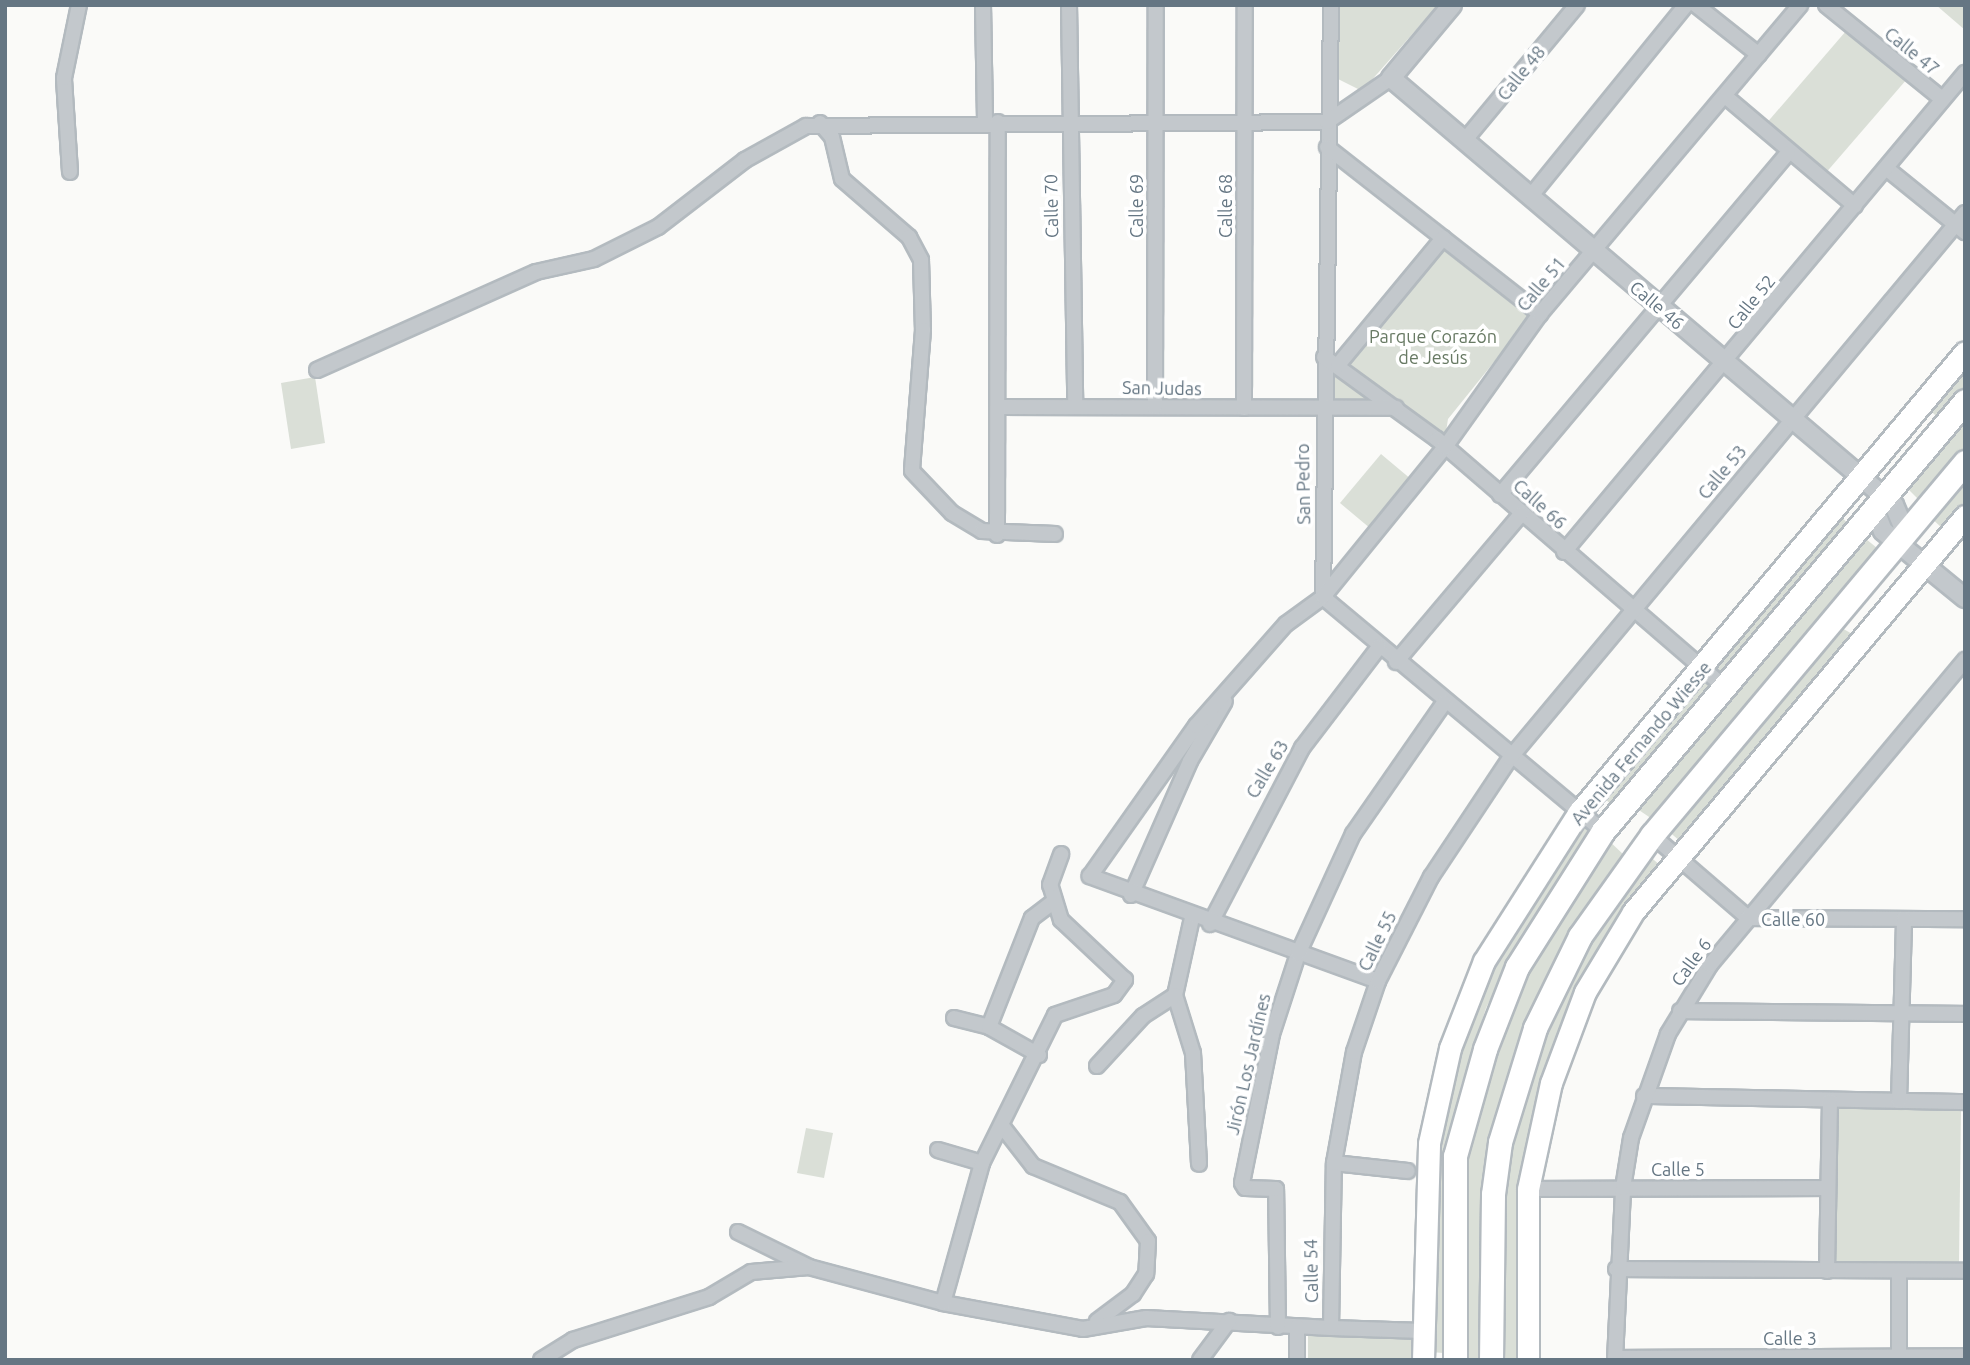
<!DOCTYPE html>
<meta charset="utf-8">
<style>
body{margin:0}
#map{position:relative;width:1970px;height:1365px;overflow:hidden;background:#fafaf8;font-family:Ubuntu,sans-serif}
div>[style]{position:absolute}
.green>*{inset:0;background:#dadfd7}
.roads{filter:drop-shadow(2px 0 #b3babf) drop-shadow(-2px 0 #b3babf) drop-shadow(0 2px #b3babf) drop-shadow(0 -2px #b3babf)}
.minor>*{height:14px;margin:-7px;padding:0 7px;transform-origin:7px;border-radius:7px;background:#c3c8cc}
.tertiary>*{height:18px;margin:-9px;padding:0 9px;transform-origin:9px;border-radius:9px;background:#c3c8cc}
.secondary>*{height:21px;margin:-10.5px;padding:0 10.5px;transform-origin:10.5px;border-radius:10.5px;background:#fff}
.primary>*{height:23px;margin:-11.5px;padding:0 11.5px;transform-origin:11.5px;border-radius:11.5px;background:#fff}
span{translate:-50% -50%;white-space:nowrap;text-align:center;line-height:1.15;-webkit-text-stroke:7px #fff;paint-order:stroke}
.street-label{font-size:18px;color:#657683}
.park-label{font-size:18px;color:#687a64}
.frame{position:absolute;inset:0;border:7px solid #657683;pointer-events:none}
</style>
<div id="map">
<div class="green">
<div style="clip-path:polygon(1339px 5px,1438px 5px,1362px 91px,1338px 79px)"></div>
<div style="clip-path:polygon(1936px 5px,1965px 5px,1965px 30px)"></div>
<div style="clip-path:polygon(1846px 31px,1907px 79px,1824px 175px,1765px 125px)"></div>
<div style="clip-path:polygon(1441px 248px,1531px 316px,1448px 419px,1444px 444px,1341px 367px)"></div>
<div style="clip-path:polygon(1328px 364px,1387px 406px,1326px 406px)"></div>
<div style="clip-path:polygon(1965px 364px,1965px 388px,1938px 418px,1928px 408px)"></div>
<div style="clip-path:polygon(315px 377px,325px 443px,291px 449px,281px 383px)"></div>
<div style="clip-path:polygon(1965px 412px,1965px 448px,1920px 501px,1904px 485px)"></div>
<div style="clip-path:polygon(1381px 454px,1412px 480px,1371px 529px,1340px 503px)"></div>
<div style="clip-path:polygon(1965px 475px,1965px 501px,1942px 528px,1930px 517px)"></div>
<div style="clip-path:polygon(1838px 514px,1851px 526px,1725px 675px,1713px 665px)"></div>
<div style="clip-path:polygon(1861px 535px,1882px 552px,1655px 821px,1633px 806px)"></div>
<div style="clip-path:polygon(1840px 627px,1854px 635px,1681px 842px,1666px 829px)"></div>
<div style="clip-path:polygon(1703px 676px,1715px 685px,1614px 807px,1604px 798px)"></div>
<div style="clip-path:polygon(1582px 826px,1592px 834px,1515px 950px,1486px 1008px,1461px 1086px,1446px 1160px,1443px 1353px,1431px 1352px,1436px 1160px,1456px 1060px,1490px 971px)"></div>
<div style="clip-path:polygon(1606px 838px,1625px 856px,1569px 932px,1514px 1054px,1502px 1099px,1483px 1360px,1460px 1360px,1467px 1135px,1511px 994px)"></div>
<div style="clip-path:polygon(1646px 853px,1662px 867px,1551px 1059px,1519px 1360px,1501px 1360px,1502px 1195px,1515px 1121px,1553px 1001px)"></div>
<div style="clip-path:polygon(1836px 1108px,1961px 1109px,1959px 1262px,1834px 1262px)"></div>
<div style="clip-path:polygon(806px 1128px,833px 1133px,824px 1178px,797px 1173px)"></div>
<div style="clip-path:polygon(1308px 1333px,1416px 1334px,1416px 1360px,1308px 1360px)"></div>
</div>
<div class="roads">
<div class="minor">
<div style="left:983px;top:5px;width:117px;rotate:89deg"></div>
<div style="left:1069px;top:5px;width:400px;rotate:89.1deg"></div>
<div style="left:1331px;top:5px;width:592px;rotate:90.77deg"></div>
<div style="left:1323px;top:597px;width:365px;rotate:39.9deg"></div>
<div style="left:1696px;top:5px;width:80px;rotate:38.4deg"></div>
<div style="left:1826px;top:5px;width:149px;rotate:39deg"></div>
<div style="left:1725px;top:96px;width:170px;rotate:40.2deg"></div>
<div style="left:820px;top:123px;width:18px;rotate:49deg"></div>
<div style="left:832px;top:137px;width:43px;rotate:76.6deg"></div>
<div style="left:842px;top:179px;width:89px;rotate:40.9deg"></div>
<div style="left:909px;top:237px;width:26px;rotate:62deg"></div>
<div style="left:921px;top:260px;width:70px;rotate:88.4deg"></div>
<div style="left:923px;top:330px;width:141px;rotate:94.5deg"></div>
<div style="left:912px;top:471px;width:58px;rotate:46.4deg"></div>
<div style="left:952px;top:513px;width:35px;rotate:31deg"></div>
<div style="left:982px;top:531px;width:73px;rotate:2.4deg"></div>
<div style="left:1465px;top:140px;width:175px;rotate:-50.3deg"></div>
<div style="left:1327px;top:147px;width:271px;rotate:38.1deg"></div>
<div style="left:1886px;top:168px;width:102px;rotate:39deg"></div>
<div style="left:70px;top:172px;width:94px;rotate:-93.7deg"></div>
<div style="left:64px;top:78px;width:75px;rotate:-78.4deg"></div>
<div style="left:1530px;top:197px;width:247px;rotate:-50.9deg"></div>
<div style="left:1324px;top:357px;width:140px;rotate:36deg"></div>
<div style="left:1437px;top:439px;width:379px;rotate:40.8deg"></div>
<div style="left:1338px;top:365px;width:165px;rotate:-50.4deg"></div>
<div style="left:317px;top:370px;width:240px;rotate:-24.1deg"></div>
<div style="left:536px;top:272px;width:59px;rotate:-12.6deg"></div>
<div style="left:594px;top:259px;width:72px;rotate:-26.6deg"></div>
<div style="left:658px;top:227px;width:110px;rotate:-37.6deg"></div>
<div style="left:745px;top:160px;width:70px;rotate:-29.1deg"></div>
<div style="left:806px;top:126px;width:521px;rotate:-0.44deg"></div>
<div style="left:1327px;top:122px;width:78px;rotate:-34.5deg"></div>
<div style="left:1002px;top:407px;width:394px;rotate:0.1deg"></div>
<div style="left:1155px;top:407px;width:402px;rotate:-89.9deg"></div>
<div style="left:1244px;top:408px;width:403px;rotate:-89.9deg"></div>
<div style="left:1500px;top:495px;width:447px;rotate:-49.9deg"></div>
<div style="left:997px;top:535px;width:413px;rotate:-89.9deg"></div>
<div style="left:1564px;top:552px;width:625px;rotate:-50.07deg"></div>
<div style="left:1396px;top:662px;width:194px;rotate:-49.8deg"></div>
<div style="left:1652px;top:835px;width:127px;rotate:40.8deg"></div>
<div style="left:1748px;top:918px;width:217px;rotate:0.3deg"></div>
<div style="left:1131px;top:895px;width:146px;rotate:-66.2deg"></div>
<div style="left:1190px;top:761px;width:69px;rotate:-59.7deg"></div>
<div style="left:1192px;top:918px;width:79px;rotate:102.4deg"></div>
<div style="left:1175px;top:995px;width:61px;rotate:72.8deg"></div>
<div style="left:1193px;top:1053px;width:111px;rotate:86.9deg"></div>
<div style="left:1210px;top:924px;width:199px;rotate:-62.4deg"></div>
<div style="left:1302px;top:748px;width:127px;rotate:-52.7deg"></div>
<div style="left:1378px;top:981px;width:307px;rotate:-160deg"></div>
<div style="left:1090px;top:876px;width:184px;rotate:-54.8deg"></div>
<div style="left:1196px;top:726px;width:136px;rotate:-48.6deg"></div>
<div style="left:1286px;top:624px;width:46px;rotate:-36.1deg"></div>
<div style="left:1323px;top:597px;width:193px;rotate:-50.9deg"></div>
<div style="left:1445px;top:447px;width:163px;rotate:-54.5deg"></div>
<div style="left:1540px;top:314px;width:404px;rotate:-49.9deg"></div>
<div style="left:1680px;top:1011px;width:285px;rotate:0.6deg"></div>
<div style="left:954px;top:1018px;width:36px;rotate:14deg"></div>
<div style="left:1039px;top:1055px;width:57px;rotate:-150.8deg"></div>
<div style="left:989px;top:1027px;width:117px;rotate:-68.5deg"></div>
<div style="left:1032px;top:918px;width:25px;rotate:-37deg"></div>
<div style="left:1097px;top:1066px;width:68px;rotate:-47.4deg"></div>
<div style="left:1143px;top:1016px;width:38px;rotate:-33deg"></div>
<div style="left:1644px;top:1096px;width:321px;rotate:1.1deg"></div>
<div style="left:1899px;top:1101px;width:182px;rotate:-88.4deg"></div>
<div style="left:1002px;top:1126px;width:51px;rotate:52.2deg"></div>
<div style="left:1033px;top:1166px;width:94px;rotate:22.5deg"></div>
<div style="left:1120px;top:1202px;width:48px;rotate:54.3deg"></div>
<div style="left:1148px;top:1241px;width:33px;rotate:93deg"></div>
<div style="left:1146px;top:1274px;width:24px;rotate:123deg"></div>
<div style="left:1133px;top:1294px;width:45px;rotate:143.1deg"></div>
<div style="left:938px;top:1150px;width:46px;rotate:16.5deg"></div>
<div style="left:1334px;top:1163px;width:74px;rotate:6.2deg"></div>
<div style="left:1528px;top:1189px;width:300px;rotate:-0.2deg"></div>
<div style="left:738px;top:1232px;width:79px;rotate:26.2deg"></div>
<div style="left:809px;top:1267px;width:139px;rotate:15deg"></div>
<div style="left:943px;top:1303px;width:142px;rotate:10.5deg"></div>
<div style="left:1083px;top:1329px;width:64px;rotate:-9.9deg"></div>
<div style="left:1146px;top:1318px;width:185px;rotate:3.1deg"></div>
<div style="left:1616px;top:1269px;width:349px;rotate:0.3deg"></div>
<div style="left:1827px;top:1271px;width:170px;rotate:-89deg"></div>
<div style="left:943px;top:1303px;width:145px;rotate:-74.4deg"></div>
<div style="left:982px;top:1163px;width:165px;rotate:-63.7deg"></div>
<div style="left:1055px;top:1015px;width:62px;rotate:-18.7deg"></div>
<div style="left:1114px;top:995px;width:19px;rotate:-54deg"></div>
<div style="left:1125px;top:980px;width:88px;rotate:-136.8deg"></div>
<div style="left:1061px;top:920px;width:37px;rotate:-107deg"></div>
<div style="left:1050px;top:885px;width:33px;rotate:-70deg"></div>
<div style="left:1278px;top:1327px;width:138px;rotate:-90.8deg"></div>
<div style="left:1276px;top:1189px;width:31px;rotate:-178deg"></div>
<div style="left:1245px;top:1188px;width:6px;rotate:-121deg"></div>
<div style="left:1242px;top:1183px;width:152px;rotate:-78.6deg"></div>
<div style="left:1272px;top:1034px;width:84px;rotate:-72deg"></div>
<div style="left:1298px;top:954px;width:132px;rotate:-65.4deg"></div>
<div style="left:1353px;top:834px;width:160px;rotate:-55.2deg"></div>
<div style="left:1423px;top:1331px;width:92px;rotate:-178.1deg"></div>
<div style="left:1331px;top:1328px;width:165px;rotate:-89deg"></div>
<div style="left:1334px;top:1163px;width:113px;rotate:-79.8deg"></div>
<div style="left:1354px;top:1052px;width:75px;rotate:-71.3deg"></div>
<div style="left:1378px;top:981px;width:117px;rotate:-63deg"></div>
<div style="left:1431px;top:877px;width:143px;rotate:-56.4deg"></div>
<div style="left:1510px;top:758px;width:710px;rotate:-50.14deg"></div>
<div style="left:1615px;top:1358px;width:350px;rotate:-0.3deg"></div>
<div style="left:541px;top:1360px;width:38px;rotate:-32deg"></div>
<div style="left:573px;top:1340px;width:143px;rotate:-17.5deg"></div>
<div style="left:709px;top:1297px;width:49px;rotate:-30.8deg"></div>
<div style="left:751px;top:1272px;width:58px;rotate:-4.9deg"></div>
<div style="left:1200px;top:1360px;width:49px;rotate:-53.4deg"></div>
<div style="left:1297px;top:1360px;width:33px;rotate:-90deg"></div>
<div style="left:1615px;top:1360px;width:172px;rotate:-87.3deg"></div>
<div style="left:1623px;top:1188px;width:51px;rotate:-80.9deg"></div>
<div style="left:1631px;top:1138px;width:110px;rotate:-70.4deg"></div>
<div style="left:1668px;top:1034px;width:81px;rotate:-58.7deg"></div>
<div style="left:1710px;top:965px;width:398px;rotate:-50.1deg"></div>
<div style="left:1899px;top:1360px;width:87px;rotate:-90deg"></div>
</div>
<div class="tertiary">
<div style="left:1452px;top:5px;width:95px;rotate:129.9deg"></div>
<div style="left:1391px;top:78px;width:660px;rotate:40.33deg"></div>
<div style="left:1894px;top:505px;width:23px;rotate:67deg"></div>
<div style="left:1903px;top:526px;width:14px;rotate:102deg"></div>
<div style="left:1880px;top:499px;width:15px;rotate:106deg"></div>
<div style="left:1876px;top:513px;width:19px;rotate:69deg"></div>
<div style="left:1883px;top:531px;width:106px;rotate:39.3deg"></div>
</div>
<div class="secondary">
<div style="left:1423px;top:1360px;width:217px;rotate:-88.4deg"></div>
<div style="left:1429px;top:1143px;width:97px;rotate:-77.5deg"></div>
<div style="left:1450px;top:1048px;width:93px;rotate:-68.7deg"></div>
<div style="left:1484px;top:961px;width:177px;rotate:-57.5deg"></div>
<div style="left:1579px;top:812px;width:600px;rotate:-50deg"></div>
<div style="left:1528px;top:1360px;width:171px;rotate:-90deg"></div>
<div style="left:1528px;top:1189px;width:108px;rotate:-77.8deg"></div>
<div style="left:1551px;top:1083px;width:97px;rotate:-69.5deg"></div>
<div style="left:1585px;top:992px;width:93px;rotate:-59deg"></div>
<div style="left:1633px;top:912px;width:517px;rotate:-50.02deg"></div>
</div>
<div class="primary">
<div style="left:1455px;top:1360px;width:204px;rotate:-90deg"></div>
<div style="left:1455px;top:1156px;width:111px;rotate:-74.3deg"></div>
<div style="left:1485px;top:1049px;width:88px;rotate:-68.7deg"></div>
<div style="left:1517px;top:967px;width:161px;rotate:-57.7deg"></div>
<div style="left:1603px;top:831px;width:562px;rotate:-49.91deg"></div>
<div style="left:1491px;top:1360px;width:166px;rotate:-89.3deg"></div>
<div style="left:1493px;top:1194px;width:52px;rotate:-82.3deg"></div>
<div style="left:1500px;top:1142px;width:119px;rotate:-72.9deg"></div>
<div style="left:1535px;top:1028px;width:102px;rotate:-63.9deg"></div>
<div style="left:1580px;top:936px;width:124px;rotate:-54.5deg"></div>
<div style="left:1652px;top:835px;width:487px;rotate:-50deg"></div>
</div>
</div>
<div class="street-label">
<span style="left:1912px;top:51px;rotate:39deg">Calle 47</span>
<span style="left:1521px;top:73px;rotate:-51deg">Calle 48</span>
<span style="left:1051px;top:206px;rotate:-91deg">Calle 70</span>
<span style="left:1136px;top:206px;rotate:-90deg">Calle 69</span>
<span style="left:1225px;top:206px;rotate:-90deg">Calle 68</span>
<span style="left:1541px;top:284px;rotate:-50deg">Calle 51</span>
<span style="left:1751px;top:302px;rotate:-51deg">Calle 52</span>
<span style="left:1657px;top:305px;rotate:40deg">Calle 46</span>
<span style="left:1162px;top:388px;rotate:1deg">San Judas</span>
<span style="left:1722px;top:472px;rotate:-50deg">Calle 53</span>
<span style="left:1303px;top:484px;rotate:-91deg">San Pedro</span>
<span style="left:1540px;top:504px;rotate:42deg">Calle 66</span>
<span style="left:1641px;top:743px;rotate:-50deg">Avenida Fernando Wiesse</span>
<span style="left:1267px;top:769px;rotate:-59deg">Calle 63</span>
<span style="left:1793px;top:919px">Calle 60</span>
<span style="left:1377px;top:941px;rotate:-64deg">Calle 55</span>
<span style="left:1691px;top:962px;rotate:-54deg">Calle 6</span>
<span style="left:1248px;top:1064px;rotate:-77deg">Jirón Los Jardínes</span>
<span style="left:1678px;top:1169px">Calle 5</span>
<span style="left:1311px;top:1271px;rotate:-91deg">Calle 54</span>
<span style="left:1790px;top:1338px">Calle 3</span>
</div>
<div class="park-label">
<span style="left:1433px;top:347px">Parque Corazón<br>de Jesús</span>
</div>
<div class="frame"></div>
</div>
